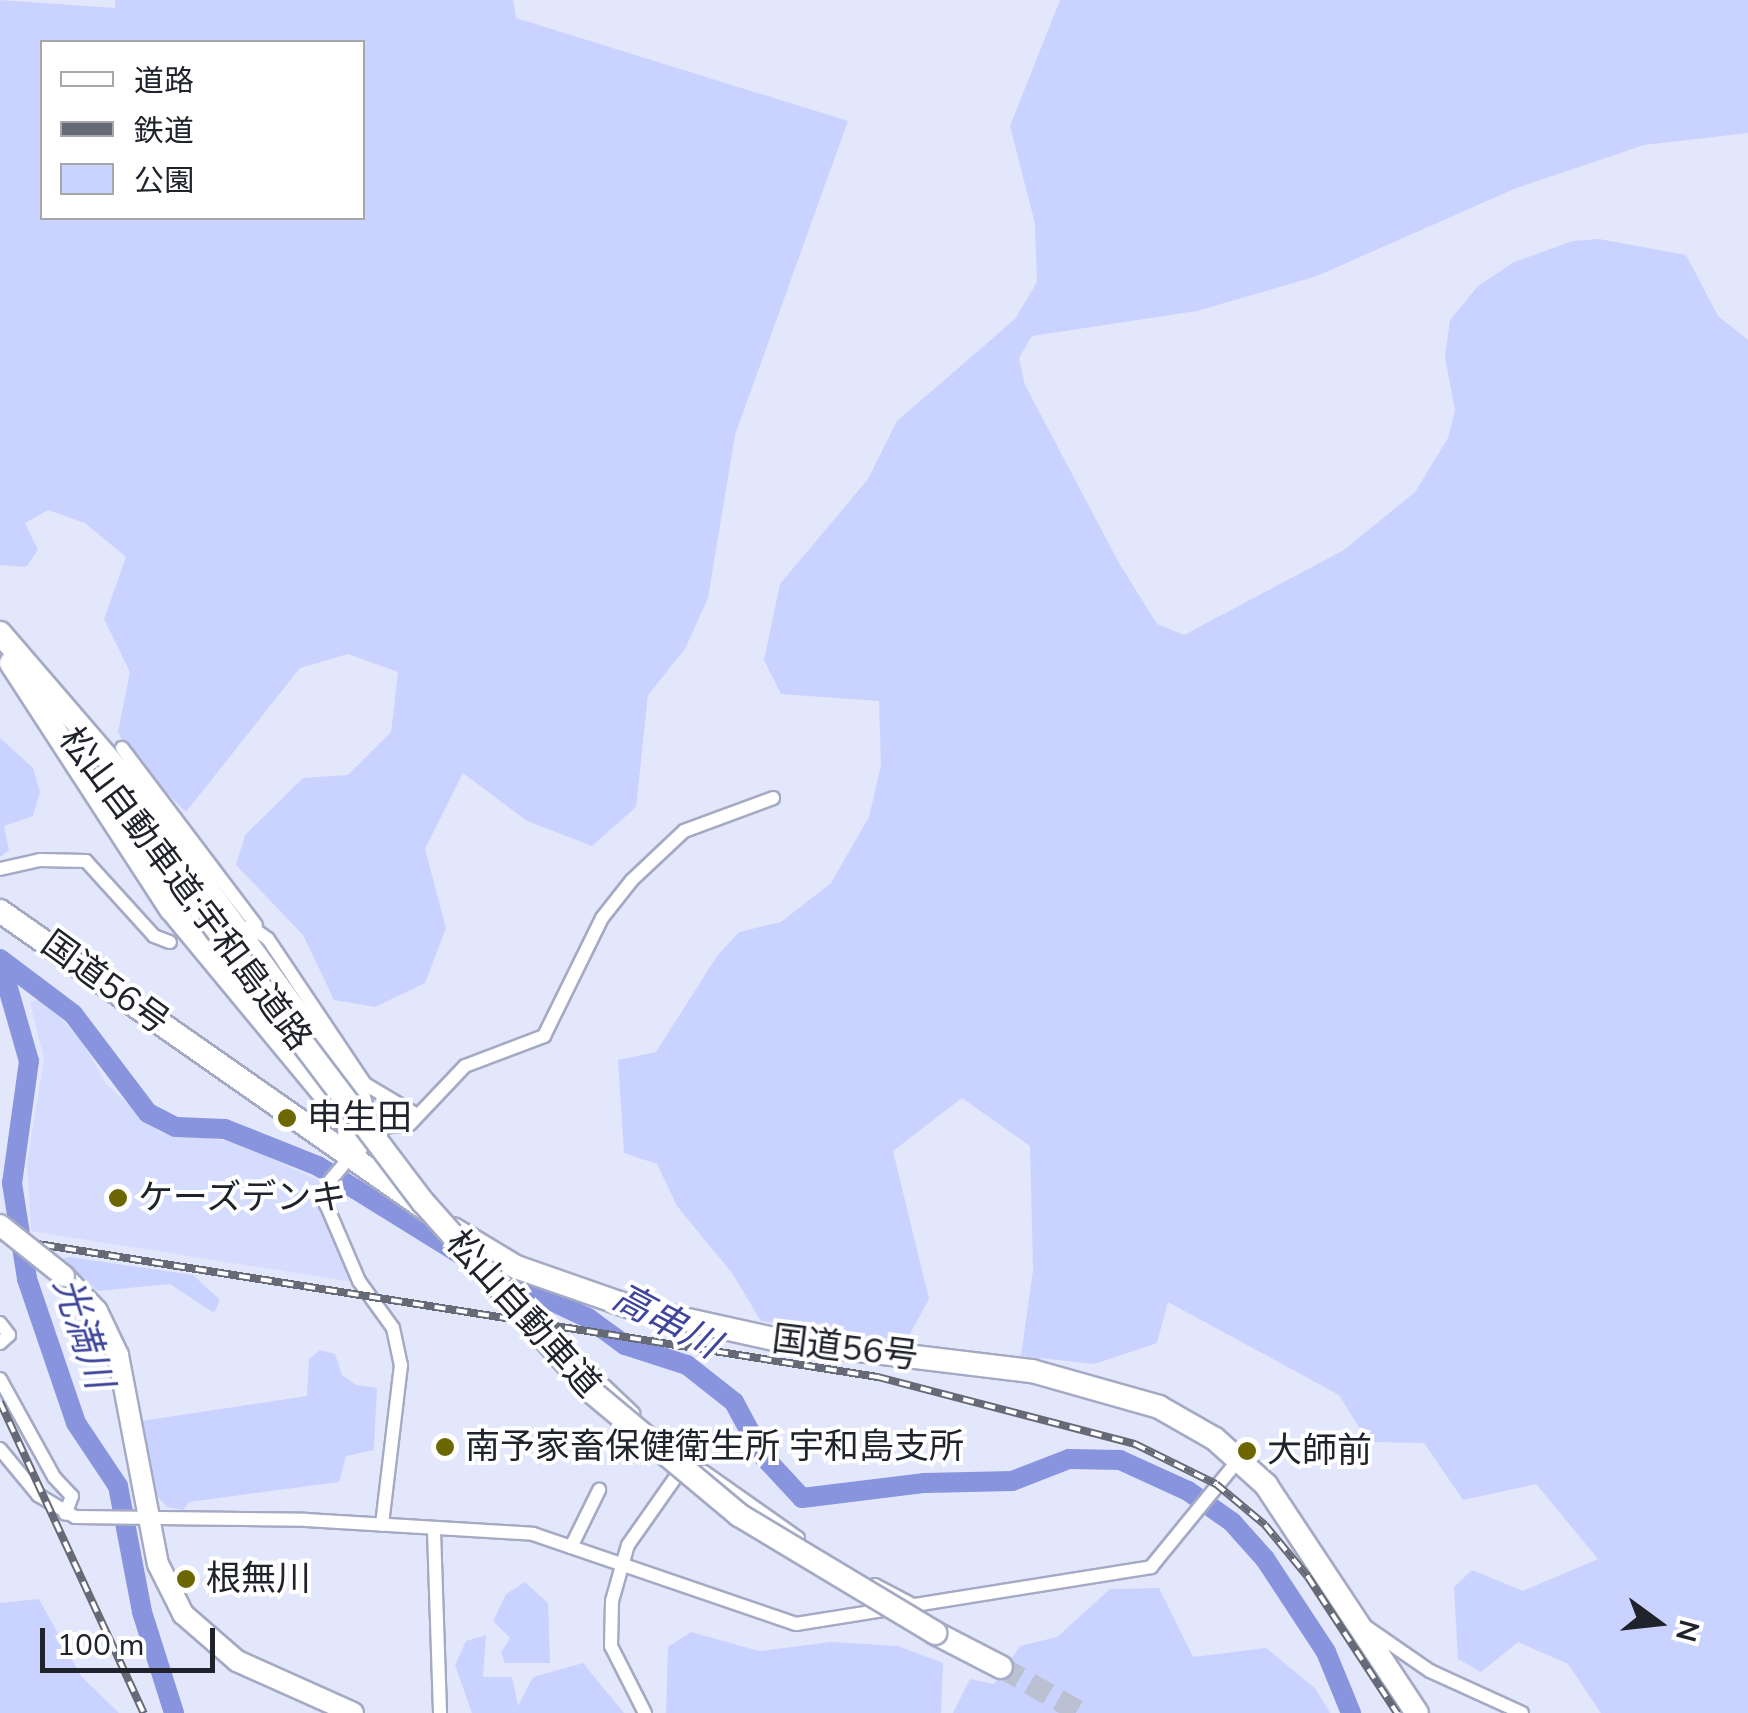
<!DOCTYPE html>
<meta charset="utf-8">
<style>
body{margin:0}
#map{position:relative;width:1748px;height:1713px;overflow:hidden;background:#e2e7fc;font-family:"Nunito Sans","Noto Sans JP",sans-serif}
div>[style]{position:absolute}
.built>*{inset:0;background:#d5dcfe}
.green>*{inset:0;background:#cad3ff}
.river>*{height:20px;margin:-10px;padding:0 10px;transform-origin:10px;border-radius:10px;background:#8894dd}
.highway-tunnel>*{height:22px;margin-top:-11px;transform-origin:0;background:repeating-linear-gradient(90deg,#bbc0d2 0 22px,transparent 0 33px)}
.roads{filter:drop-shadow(2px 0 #a5aac4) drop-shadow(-2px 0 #a5aac4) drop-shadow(0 2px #a5aac4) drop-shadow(0 -2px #a5aac4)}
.street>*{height:12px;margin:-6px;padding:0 6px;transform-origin:6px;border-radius:6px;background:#fff}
.primary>*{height:20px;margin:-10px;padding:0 10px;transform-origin:10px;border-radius:10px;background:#fff}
.highway>*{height:22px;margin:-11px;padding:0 11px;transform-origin:11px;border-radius:11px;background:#fff}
.rail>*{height:8px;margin-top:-4px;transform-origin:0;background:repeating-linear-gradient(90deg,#fff 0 11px,#666976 0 22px);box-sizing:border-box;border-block:2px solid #666976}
.bridges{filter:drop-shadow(2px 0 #a5aac4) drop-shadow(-2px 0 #a5aac4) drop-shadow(0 2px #a5aac4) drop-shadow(0 -2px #a5aac4)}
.primary-bridge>*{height:20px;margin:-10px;padding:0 10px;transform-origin:10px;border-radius:10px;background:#fff}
.highway-bridge>*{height:22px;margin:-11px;padding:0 11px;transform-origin:11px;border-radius:11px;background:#fff}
.dots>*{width:28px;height:28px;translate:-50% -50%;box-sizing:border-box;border:5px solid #fff;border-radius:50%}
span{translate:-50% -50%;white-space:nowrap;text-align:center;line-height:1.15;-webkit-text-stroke:8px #fff;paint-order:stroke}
.street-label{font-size:35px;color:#21232c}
.poi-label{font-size:35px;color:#21232c}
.left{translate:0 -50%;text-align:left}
.water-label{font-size:38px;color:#3f459c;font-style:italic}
.legend{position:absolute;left:40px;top:40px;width:325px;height:180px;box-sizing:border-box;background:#fff;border:2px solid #a6a7ab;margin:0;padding:12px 18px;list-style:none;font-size:30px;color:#21232c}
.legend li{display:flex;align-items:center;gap:20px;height:50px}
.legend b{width:50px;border:2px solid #a6a7ab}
.north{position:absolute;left:1608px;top:1573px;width:100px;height:100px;-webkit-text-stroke:8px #fff;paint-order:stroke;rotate:105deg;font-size:28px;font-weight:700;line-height:40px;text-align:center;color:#21232c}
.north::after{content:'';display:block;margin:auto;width:35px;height:45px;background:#21232c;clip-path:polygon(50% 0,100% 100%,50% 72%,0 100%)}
.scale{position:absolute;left:40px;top:1628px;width:175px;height:45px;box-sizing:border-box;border:5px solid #21232c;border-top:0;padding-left:12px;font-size:30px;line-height:35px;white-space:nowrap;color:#21232c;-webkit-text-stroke:8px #fff;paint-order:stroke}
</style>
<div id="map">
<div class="built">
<div style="clip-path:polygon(42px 997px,83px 1043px,106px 1084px,159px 1132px,235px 1142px,320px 1181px,316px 1197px,353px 1282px,31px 1231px,27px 1164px,44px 1058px,30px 1003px)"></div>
</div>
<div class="green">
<div style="clip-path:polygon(evenodd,0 0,115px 8px,115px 0,513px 0,516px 18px,848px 121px,735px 435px,708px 598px,685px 649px,648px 695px,636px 807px,592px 846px,527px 821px,463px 773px,425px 849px,446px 928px,425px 983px,375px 1007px,334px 1000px,303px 935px,236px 865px,245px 835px,303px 778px,348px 775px,391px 732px,398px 672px,348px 654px,300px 668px,186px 812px,130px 757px,118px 732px,130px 672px,104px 619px,126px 557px,85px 523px,48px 510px,25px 523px,38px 550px,26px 567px,0 565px,0 0,42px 42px,362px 42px,362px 218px,42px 218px,42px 42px)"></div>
<div style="clip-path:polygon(1060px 0,1748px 0,1748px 133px,1644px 145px,1514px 189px,1317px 276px,1197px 311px,1032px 336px,1019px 358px,1025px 385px,1119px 563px,1157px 624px,1184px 635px,1344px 550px,1415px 492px,1448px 438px,1455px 411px,1445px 357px,1450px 320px,1478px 286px,1514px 262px,1573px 241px,1599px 239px,1686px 255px,1718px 316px,1748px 340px,1748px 1713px,1601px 1713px,1568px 1664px,1518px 1642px,1481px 1672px,1458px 1659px,1454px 1587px,1472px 1570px,1523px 1591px,1598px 1559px,1536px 1484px,1463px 1500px,1424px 1443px,1368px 1442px,1339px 1395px,1168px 1302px,1157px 1343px,1094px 1364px,1021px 1356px,1033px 1270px,1030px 1146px,962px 1098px,893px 1151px,929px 1299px,906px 1341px,761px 1321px,732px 1273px,677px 1206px,657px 1164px,624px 1153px,618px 1060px,656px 1052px,717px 956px,739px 932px,781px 922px,831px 883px,869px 817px,881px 765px,879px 701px,781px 694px,764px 660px,780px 584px,868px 479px,897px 421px,1015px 319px,1037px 282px,1035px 224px,1010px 126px)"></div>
<div style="clip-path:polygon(0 738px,33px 768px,40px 792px,33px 816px,4px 826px,9px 850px,0 857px)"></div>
<div style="clip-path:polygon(69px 1257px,193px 1275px,220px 1300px,214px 1313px,170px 1284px,98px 1291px,61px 1259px)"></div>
<div style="clip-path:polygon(320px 1350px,335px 1354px,342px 1375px,356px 1385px,377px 1388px,374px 1450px,346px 1456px,339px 1482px,189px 1502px,183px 1510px,167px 1507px,150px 1488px,141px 1421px,307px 1396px,309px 1359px)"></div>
<div style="clip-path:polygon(525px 1582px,548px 1603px,550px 1663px,505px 1663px,501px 1653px,510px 1638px,493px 1621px,506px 1594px)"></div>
<div style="clip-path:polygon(1159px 1588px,1193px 1657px,1266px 1648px,1315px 1688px,1330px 1713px,953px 1713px,970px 1679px,994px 1684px,1020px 1646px,1057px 1637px,1110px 1589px)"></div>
<div style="clip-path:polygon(39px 1599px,81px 1676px,119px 1713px,0 1713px,0 1603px)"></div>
<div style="clip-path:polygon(691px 1632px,759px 1651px,831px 1642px,898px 1646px,943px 1663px,941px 1713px,666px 1713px,668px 1647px)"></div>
<div style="clip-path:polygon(486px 1635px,483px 1677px,512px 1677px,518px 1706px,533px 1677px,583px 1663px,624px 1713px,472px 1713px,455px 1665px,466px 1641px)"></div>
</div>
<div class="river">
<div style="left:0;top:959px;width:91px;rotate:37deg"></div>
<div style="left:73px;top:1014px;width:124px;rotate:52.9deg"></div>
<div style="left:148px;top:1113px;width:31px;rotate:27deg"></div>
<div style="left:176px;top:1127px;width:49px;rotate:2.3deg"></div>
<div style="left:225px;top:1129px;width:100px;rotate:21.7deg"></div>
<div style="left:318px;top:1166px;width:198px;rotate:31.8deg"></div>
<div style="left:486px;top:1270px;width:113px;rotate:25.2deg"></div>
<div style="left:588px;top:1318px;width:46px;rotate:36.1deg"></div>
<div style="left:625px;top:1345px;width:65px;rotate:17.9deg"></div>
<div style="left:687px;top:1365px;width:60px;rotate:38.2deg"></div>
<div style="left:734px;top:1402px;width:61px;rotate:61.8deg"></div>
<div style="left:763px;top:1456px;width:57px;rotate:47.1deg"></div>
<div style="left:802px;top:1498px;width:124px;rotate:-7deg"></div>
<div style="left:925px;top:1483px;width:87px;rotate:-1.3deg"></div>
<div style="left:1012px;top:1481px;width:61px;rotate:-21.1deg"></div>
<div style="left:1069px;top:1459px;width:51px;rotate:1.1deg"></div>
<div style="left:1120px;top:1460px;width:75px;rotate:24.5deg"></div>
<div style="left:1188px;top:1491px;width:54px;rotate:35.2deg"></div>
<div style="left:1232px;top:1522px;width:50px;rotate:48.3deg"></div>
<div style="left:1265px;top:1559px;width:111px;rotate:56.7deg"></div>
<div style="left:1326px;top:1652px;width:66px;rotate:67.7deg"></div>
<div style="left:0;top:960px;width:105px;rotate:74deg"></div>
<div style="left:29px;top:1061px;width:123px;rotate:97.9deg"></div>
<div style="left:12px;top:1183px;width:97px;rotate:81.1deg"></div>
<div style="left:27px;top:1279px;width:152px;rotate:71.2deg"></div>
<div style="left:76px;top:1423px;width:76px;rotate:56.3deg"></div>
<div style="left:118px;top:1486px;width:128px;rotate:79.2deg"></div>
<div style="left:142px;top:1612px;width:106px;rotate:72.4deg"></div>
</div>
<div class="highway-tunnel">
<div style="left:1001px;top:1667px;width:92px;rotate:29.9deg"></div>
</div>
<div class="roads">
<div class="street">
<div style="left:122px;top:748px;width:222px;rotate:52.9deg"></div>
<div style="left:0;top:869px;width:41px;rotate:-12.7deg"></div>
<div style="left:40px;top:860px;width:46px;rotate:1.2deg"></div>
<div style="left:86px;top:861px;width:101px;rotate:47.8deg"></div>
<div style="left:154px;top:936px;width:17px;rotate:21deg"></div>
<div style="left:250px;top:926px;width:22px;rotate:36deg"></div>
<div style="left:268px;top:939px;width:174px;rotate:56.2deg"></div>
<div style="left:365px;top:1084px;width:61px;rotate:30.8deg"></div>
<div style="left:365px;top:1129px;width:45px;rotate:-6.3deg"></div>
<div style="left:410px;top:1124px;width:80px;rotate:-46.5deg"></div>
<div style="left:465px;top:1066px;width:85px;rotate:-20.8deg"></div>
<div style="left:544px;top:1036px;width:131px;rotate:-63.8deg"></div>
<div style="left:602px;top:918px;width:48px;rotate:-51.7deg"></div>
<div style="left:632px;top:880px;width:71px;rotate:-43.3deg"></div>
<div style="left:684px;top:831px;width:95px;rotate:-20.3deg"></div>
<div style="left:350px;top:1157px;width:30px;rotate:130deg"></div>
<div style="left:331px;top:1180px;width:25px;rotate:102deg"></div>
<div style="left:326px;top:1204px;width:84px;rotate:66.8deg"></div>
<div style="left:359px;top:1281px;width:58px;rotate:54.1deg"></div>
<div style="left:393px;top:1328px;width:38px;rotate:78deg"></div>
<div style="left:401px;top:1365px;width:161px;rotate:96.8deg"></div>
<div style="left:0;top:1323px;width:15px;rotate:53deg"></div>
<div style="left:9px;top:1335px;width:12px;rotate:138deg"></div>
<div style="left:571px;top:1354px;width:86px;rotate:43.6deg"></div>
<div style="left:0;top:1379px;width:112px;rotate:61.1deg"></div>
<div style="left:54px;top:1477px;width:26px;rotate:47deg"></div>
<div style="left:72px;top:1496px;width:19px;rotate:111deg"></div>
<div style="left:0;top:1449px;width:60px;rotate:50.4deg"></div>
<div style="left:38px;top:1495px;width:43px;rotate:30.7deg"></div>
<div style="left:75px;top:1517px;width:231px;rotate:0.7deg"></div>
<div style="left:306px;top:1520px;width:227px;rotate:3.5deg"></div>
<div style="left:533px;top:1534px;width:278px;rotate:18.9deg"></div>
<div style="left:796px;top:1624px;width:360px;rotate:-9.1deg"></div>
<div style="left:1151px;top:1567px;width:141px;rotate:-50.8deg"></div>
<div style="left:704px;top:1472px;width:115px;rotate:35.1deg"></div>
<div style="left:434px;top:1531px;width:182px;rotate:88.1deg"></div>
<div style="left:571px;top:1547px;width:64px;rotate:-63.8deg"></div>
<div style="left:875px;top:1585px;width:43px;rotate:27.8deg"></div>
<div style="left:1362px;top:1624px;width:83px;rotate:34.7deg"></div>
<div style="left:1430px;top:1671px;width:101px;rotate:24.5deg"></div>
<div style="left:645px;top:1713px;width:75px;rotate:-116.9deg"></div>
<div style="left:611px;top:1646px;width:45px;rotate:-88.7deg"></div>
<div style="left:612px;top:1601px;width:58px;rotate:-74.1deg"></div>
<div style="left:628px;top:1545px;width:99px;rotate:-54.9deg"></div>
</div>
<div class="primary">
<div style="left:64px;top:1276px;width:48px;rotate:46.7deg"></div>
<div style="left:97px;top:1311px;width:49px;rotate:64.5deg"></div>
<div style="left:118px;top:1355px;width:213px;rotate:79.2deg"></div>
<div style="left:158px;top:1564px;width:56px;rotate:63.4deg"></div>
<div style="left:183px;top:1614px;width:72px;rotate:41deg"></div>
<div style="left:237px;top:1661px;width:127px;rotate:24.1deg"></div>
</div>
<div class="highway">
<div style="left:0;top:633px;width:216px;rotate:49.3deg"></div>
<div style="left:141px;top:797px;width:372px;rotate:54.1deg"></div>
<div style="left:359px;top:1098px;width:31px;rotate:73deg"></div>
<div style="left:368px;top:1128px;width:34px;rotate:122deg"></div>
<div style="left:11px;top:663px;width:293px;rotate:57deg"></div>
<div style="left:171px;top:909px;width:279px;rotate:50.4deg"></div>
<div style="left:349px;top:1124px;width:33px;rotate:88deg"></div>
<div style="left:104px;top:783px;width:175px;rotate:52.4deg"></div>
<div style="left:0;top:911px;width:521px;rotate:35deg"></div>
<div style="left:453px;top:1229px;width:74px;rotate:31.1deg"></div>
<div style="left:516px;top:1267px;width:125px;rotate:19.2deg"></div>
<div style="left:634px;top:1308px;width:153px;rotate:12.5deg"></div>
<div style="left:783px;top:1341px;width:251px;rotate:6.9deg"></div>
<div style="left:1032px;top:1371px;width:132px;rotate:15.8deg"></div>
<div style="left:1159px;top:1407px;width:64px;rotate:29.7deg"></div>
<div style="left:1215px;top:1439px;width:69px;rotate:42deg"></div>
<div style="left:1266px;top:1485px;width:273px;rotate:56.5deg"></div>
<div style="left:935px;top:1633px;width:74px;rotate:27.3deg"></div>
</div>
</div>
<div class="rail">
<div style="left:0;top:1238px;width:889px;rotate:9deg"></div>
<div style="left:878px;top:1377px;width:266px;rotate:14.6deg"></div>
<div style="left:1135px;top:1444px;width:90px;rotate:26.3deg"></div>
<div style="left:1216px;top:1484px;width:64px;rotate:39.9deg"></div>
<div style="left:1265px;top:1525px;width:67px;rotate:50.4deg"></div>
<div style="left:1308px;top:1577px;width:163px;rotate:56.8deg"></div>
<div style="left:0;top:1402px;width:343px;rotate:65.2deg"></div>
</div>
<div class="bridges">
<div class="primary-bridge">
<div style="left:0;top:1225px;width:82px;rotate:38.6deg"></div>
</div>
<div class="highway-bridge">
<div style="left:211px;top:922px;width:351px;rotate:52.9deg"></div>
<div style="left:423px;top:1202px;width:254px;rotate:48.3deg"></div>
<div style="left:592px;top:1392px;width:192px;rotate:39.9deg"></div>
<div style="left:739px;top:1515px;width:229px;rotate:31deg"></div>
</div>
</div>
<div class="dots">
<div style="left:287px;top:1118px;background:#6c6700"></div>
<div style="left:118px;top:1198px;background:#6c6700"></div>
<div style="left:445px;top:1447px;background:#6c6700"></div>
<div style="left:1247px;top:1451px;background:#6c6700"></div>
<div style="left:186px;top:1579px;background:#6c6700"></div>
</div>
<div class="street-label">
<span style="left:185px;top:889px;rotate:53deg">松山自動車道;宇和島道路</span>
<span style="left:105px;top:983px;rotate:36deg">国道56号</span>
<span style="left:523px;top:1314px;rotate:48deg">松山自動車道</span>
<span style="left:845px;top:1348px;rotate:7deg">国道56号</span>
</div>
<div class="poi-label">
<span class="left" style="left:307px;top:1118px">申生田</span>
<span class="left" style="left:138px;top:1198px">ケーズデンキ</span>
<span class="left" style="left:465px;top:1447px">南予家畜保健衛生所 宇和島支所</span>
<span class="left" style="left:1267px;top:1451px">大師前</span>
<span class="left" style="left:206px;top:1579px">根無川</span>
</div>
<div class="water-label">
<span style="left:666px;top:1321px;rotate:28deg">高串川</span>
<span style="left:83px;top:1333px;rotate:72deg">光満川</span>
</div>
<ul class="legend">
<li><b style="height:12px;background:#fff"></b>道路</li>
<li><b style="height:12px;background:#666976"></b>鉄道</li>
<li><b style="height:28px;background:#cad3ff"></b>公園</li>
</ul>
<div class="north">N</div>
<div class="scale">100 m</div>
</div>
